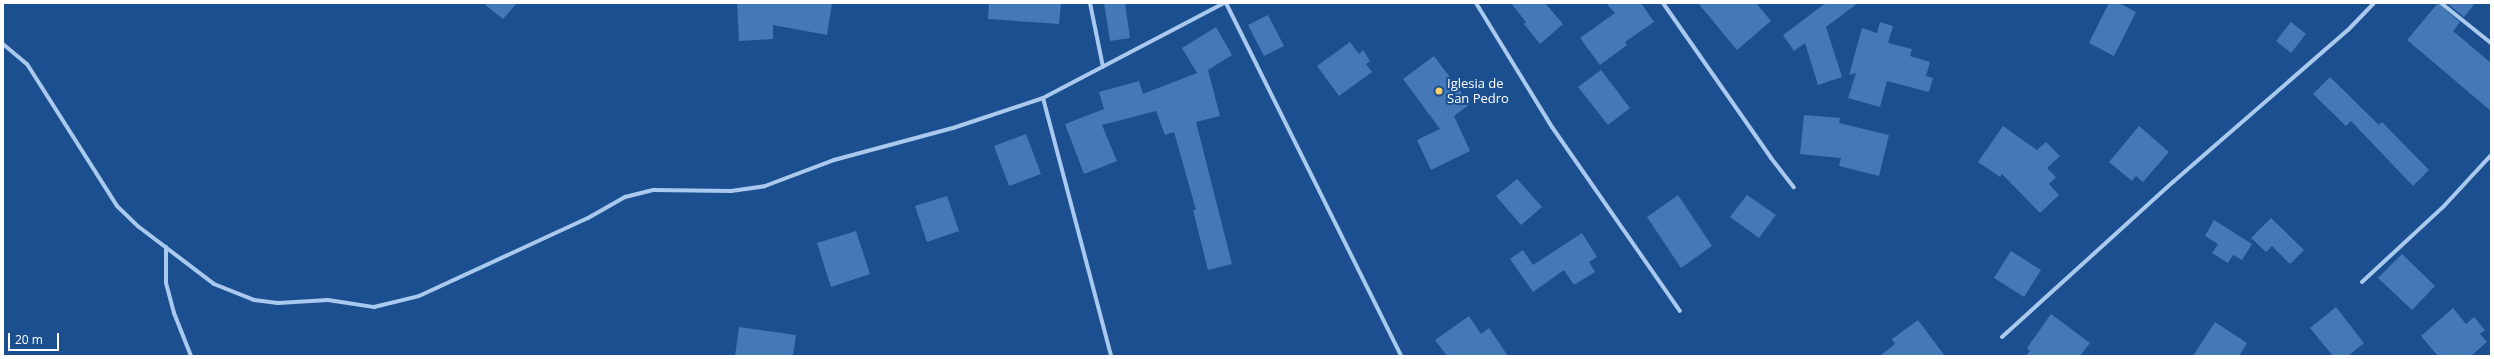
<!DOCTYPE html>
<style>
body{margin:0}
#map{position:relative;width:2494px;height:359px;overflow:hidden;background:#1b4f8f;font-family:"Open Sans",sans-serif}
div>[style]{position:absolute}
.building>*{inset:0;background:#4478b7}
.minor>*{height:4px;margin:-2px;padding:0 2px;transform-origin:2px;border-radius:2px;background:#a9c9ee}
.dots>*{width:11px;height:11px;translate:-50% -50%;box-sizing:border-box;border:2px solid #1b4f8f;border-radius:50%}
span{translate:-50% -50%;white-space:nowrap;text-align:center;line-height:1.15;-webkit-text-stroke:4px #1b4f8f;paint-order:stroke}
.poi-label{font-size:13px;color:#fff}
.left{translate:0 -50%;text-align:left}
.frame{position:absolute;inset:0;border:4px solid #fff;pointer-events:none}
.scale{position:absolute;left:8px;top:333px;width:51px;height:18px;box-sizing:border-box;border:2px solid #fff;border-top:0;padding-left:5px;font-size:12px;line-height:14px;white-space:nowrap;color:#fff;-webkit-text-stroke:3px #1b4f8f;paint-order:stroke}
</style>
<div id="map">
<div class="building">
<div style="clip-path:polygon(483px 3px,517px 3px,503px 19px)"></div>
<div style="clip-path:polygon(737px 3px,832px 3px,827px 35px,773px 25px,773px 39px,739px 41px)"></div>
<div style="clip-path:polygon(989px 3px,1061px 3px,1059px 24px,988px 19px)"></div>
<div style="clip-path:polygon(1104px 3px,1125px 3px,1130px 38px,1110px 41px)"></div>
<div style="clip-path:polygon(1511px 3px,1545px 3px,1563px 24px,1540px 44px,1524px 24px,1526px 22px)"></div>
<div style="clip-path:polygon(1606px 3px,1641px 3px,1654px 22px,1625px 42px,1627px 45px,1600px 65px,1580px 38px,1615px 13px)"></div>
<div style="clip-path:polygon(1698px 3px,1756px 3px,1771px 21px,1737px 50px)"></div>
<div style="clip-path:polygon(1826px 3px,1858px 3px,1826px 27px,1842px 77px,1818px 85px,1805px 43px,1794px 51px,1783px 35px)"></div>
<div style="clip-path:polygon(2109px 3px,2119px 3px,2136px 12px,2114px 56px,2089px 43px)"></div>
<div style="clip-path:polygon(2438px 3px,2460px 22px,2453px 31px,2491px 63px,2491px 111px,2407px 40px)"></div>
<div style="clip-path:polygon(2447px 3px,2475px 3px,2464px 17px)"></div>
<div style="clip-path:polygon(1268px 15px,1284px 46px,1264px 56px,1248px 25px)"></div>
<div style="clip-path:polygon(1880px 22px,1893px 26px,1888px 43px,1912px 49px,1910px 56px,1930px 62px,1926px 76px,1933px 78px,1929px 92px,1887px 81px,1880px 107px,1848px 98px,1856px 73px,1849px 75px,1862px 28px,1877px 33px)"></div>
<div style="clip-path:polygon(2291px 22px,2306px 34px,2291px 53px,2276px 41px)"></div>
<div style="clip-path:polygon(1216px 27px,1232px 55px,1208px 70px,1220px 116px,1196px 122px,1232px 264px,1208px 270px,1193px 210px,1196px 210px,1174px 132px,1165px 135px,1156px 111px,1102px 125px,1117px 161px,1084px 174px,1065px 124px,1104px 109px,1099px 92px,1139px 81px,1143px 94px,1197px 73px,1182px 48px)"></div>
<div style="clip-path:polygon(1350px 42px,1359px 54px,1363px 50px,1370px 61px,1366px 64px,1372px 72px,1339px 96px,1317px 66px)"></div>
<div style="clip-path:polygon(1434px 56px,1470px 104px,1454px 116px,1470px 151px,1431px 170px,1417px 140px,1440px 129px,1403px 79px)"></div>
<div style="clip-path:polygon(1601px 70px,1630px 108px,1608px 125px,1578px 87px)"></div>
<div style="clip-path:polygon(2330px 77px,2379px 125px,2382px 122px,2429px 170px,2413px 186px,2351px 121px,2346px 126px,2313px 94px)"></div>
<div style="clip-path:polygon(1804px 115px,1840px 118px,1839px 123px,1889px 135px,1879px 176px,1839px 166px,1841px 158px,1800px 154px)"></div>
<div style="clip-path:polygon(2003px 126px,2037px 150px,2046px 142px,2060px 156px,2047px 168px,2056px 177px,2049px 184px,2059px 195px,2040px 213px,2002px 174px,2000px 177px,1978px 162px)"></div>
<div style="clip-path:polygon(2139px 126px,2169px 152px,2143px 182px,2136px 176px,2132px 181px,2109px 162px)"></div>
<div style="clip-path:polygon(1026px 134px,1041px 174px,1009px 186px,994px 146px)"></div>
<div style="clip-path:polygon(1517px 179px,1542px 207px,1521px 225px,1496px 196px)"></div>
<div style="clip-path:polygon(1678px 195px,1712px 246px,1681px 268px,1647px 217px)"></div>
<div style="clip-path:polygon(1747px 195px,1776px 215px,1759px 238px,1730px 217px)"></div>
<div style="clip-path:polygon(947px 196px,959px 231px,927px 242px,915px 206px)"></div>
<div style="clip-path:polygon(2271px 218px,2304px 250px,2290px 264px,2272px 246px,2266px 252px,2251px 238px)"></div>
<div style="clip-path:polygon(2214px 220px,2252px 244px,2242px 260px,2233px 255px,2228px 263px,2212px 253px,2218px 244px,2205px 236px)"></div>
<div style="clip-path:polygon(856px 231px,870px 274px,831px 287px,817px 243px)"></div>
<div style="clip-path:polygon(1582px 233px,1597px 257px,1589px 262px,1595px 272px,1574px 285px,1564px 270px,1533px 292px,1510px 259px,1523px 250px,1533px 265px)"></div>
<div style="clip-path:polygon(2011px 251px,2041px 270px,2024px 297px,1994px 278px)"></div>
<div style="clip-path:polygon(2402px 254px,2435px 286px,2412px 310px,2378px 278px)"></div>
<div style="clip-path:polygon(2336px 307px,2364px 343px,2348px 356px,2333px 356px,2310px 328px)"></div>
<div style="clip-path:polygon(2453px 308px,2466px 324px,2474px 317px,2485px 330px,2480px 334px,2487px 342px,2471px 356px,2438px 356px,2421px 336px)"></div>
<div style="clip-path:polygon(2051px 314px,2090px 343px,2080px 356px,2026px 356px,2030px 351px,2027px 348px)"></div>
<div style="clip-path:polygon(1469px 316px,1481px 334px,1489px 328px,1508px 356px,1447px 356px,1435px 340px)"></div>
<div style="clip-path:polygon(1918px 320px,1945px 356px,1880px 356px,1895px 344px,1892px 339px)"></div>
<div style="clip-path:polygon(2215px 322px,2247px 343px,2239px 356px,2193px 356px)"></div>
<div style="clip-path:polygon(739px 327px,796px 335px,793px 356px,735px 356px)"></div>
</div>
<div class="minor">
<div style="left:1090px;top:3px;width:65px;rotate:78.5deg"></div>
<div style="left:1226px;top:3px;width:394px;rotate:63.6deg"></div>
<div style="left:1476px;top:3px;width:145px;rotate:58.5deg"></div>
<div style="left:1552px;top:127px;width:224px;rotate:55.2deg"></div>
<div style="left:1663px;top:3px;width:189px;rotate:55.1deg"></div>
<div style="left:1771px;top:158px;width:37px;rotate:52deg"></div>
<div style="left:2441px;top:3px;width:64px;rotate:38.7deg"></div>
<div style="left:3px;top:44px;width:31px;rotate:40deg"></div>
<div style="left:27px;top:64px;width:168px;rotate:57.6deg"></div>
<div style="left:117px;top:206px;width:30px;rotate:44deg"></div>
<div style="left:139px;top:227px;width:94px;rotate:37.2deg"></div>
<div style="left:214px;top:284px;width:43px;rotate:21.8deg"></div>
<div style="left:254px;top:300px;width:24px;rotate:7deg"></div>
<div style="left:278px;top:303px;width:50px;rotate:-3.4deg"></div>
<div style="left:328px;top:300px;width:47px;rotate:8.7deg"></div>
<div style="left:374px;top:307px;width:46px;rotate:-13.7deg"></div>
<div style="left:419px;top:296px;width:186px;rotate:-24.8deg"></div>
<div style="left:588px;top:218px;width:43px;rotate:-29.6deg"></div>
<div style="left:625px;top:197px;width:30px;rotate:-14deg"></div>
<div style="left:654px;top:190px;width:77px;rotate:0.7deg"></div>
<div style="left:731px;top:191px;width:34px;rotate:-8deg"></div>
<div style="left:765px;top:186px;width:74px;rotate:-20.6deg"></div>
<div style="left:834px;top:160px;width:123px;rotate:-15.1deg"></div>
<div style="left:953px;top:128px;width:95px;rotate:-18.4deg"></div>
<div style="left:1043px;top:98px;width:204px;rotate:-27.7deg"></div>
<div style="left:1043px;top:98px;width:267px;rotate:75.2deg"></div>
<div style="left:166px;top:247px;width:36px;rotate:90deg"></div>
<div style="left:166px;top:283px;width:31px;rotate:75deg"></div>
<div style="left:174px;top:313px;width:46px;rotate:68.4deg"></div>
<div style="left:2362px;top:282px;width:112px;rotate:-42.8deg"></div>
<div style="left:2444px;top:206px;width:69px;rotate:-47.3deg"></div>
<div style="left:2002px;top:337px;width:231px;rotate:-42.2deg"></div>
<div style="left:2173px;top:182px;width:232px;rotate:-41deg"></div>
<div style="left:2348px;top:30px;width:37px;rotate:-46deg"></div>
</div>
<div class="dots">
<div style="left:1439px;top:91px;background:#ffd166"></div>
</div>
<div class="poi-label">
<span class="left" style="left:1447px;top:91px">Iglesia de<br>San Pedro</span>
</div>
<div class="frame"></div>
<div class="scale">20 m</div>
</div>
